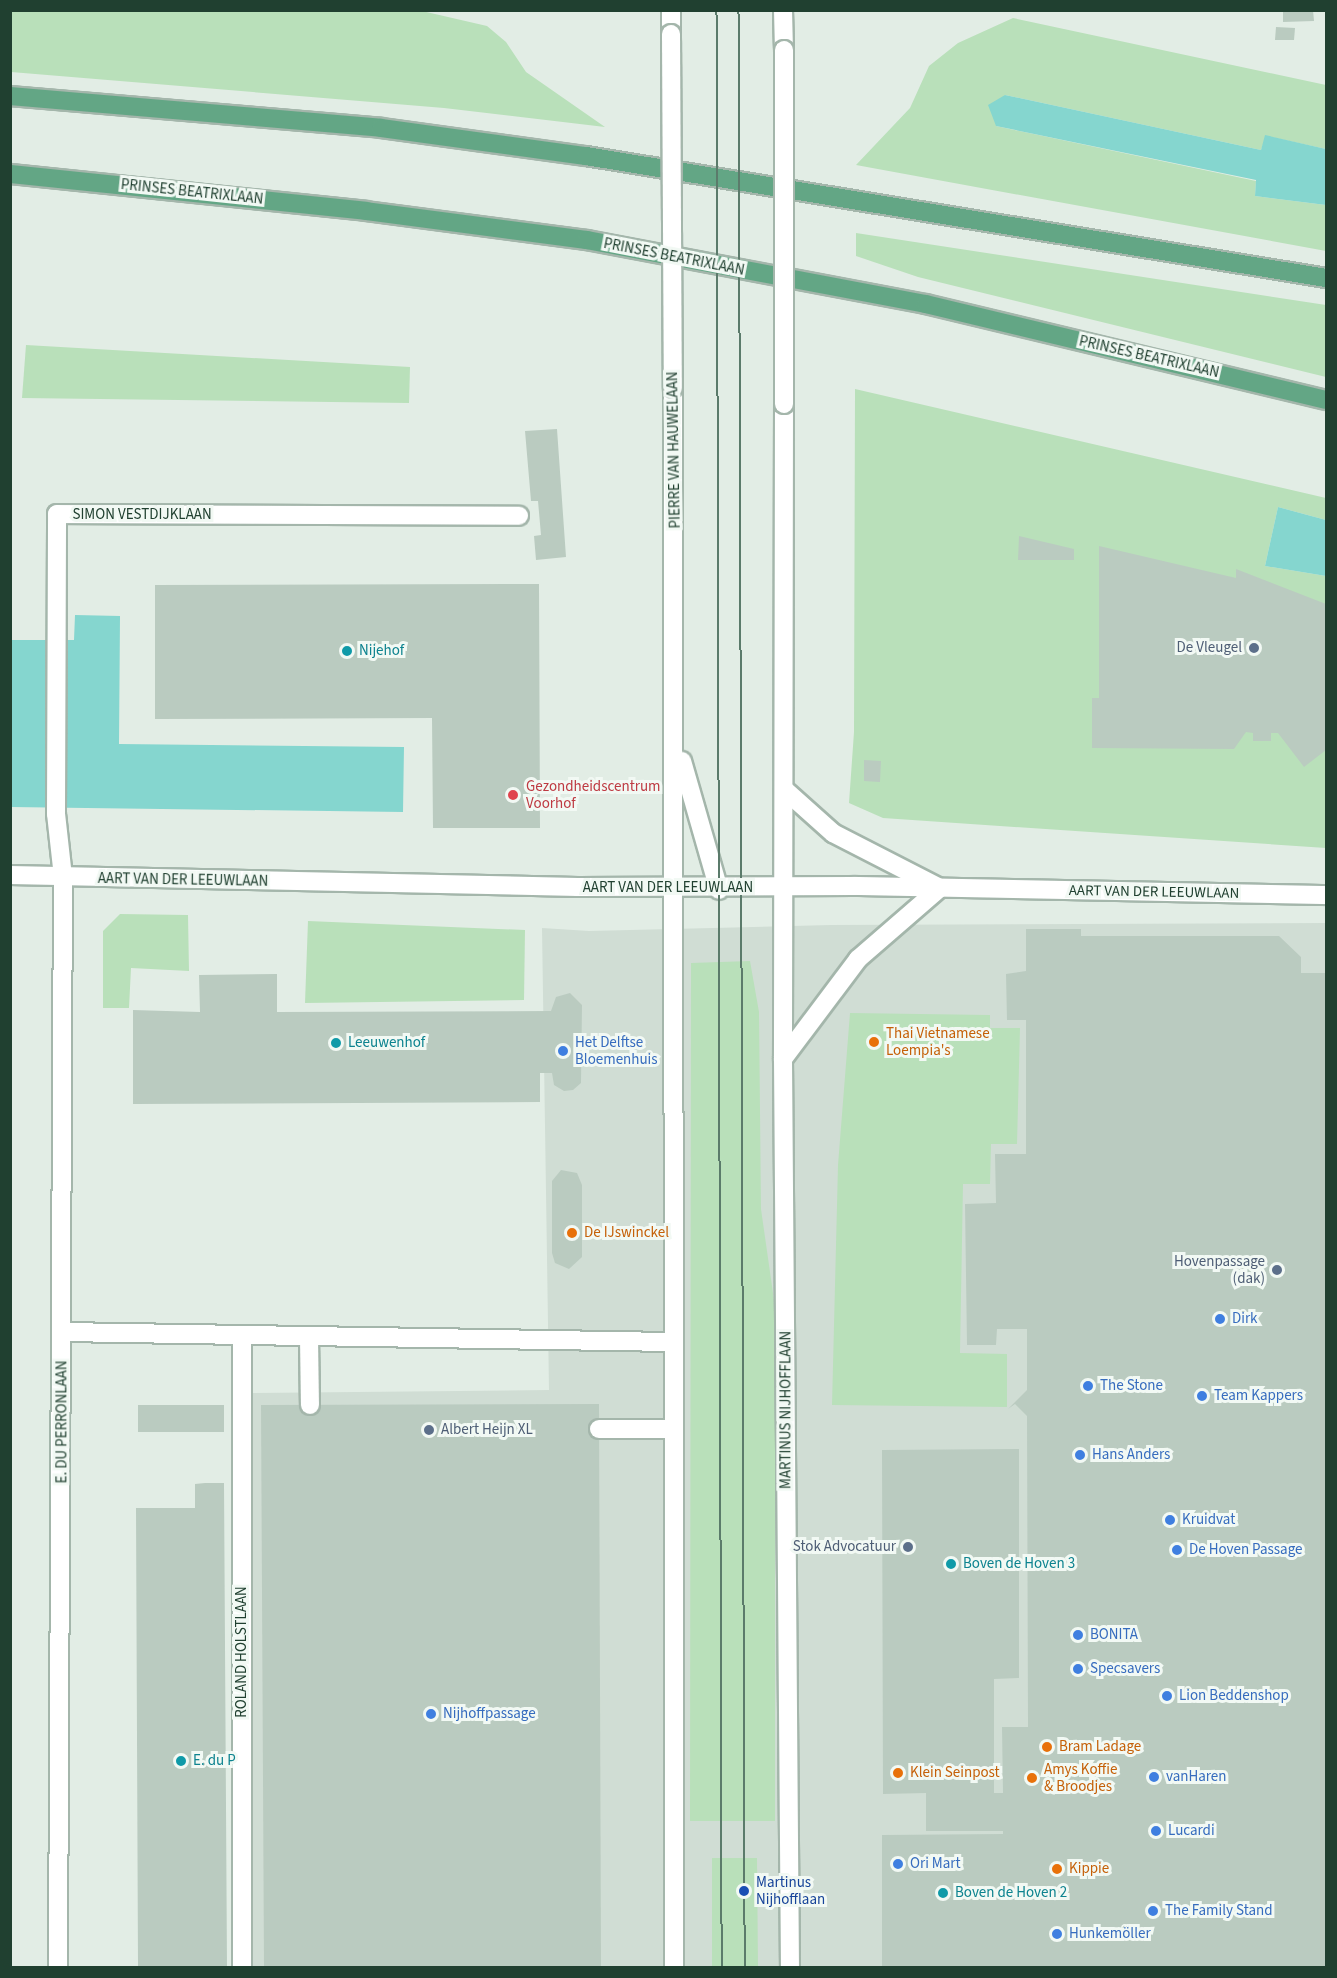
<!DOCTYPE html>
<meta charset="utf-8">
<style>
body{margin:0}
#map{position:relative;width:1337px;height:1978px;overflow:hidden;background:#e2ede5;font-family:"Source Sans 3",sans-serif}
div>[style]{position:absolute}
.built>*{inset:0;background:#d0ddd4}
.green>*{inset:0;background:#b9e0ba}
.water>*{inset:0;background:#85d6cf}
.building>*{inset:0;background:#bacbc0}
.roads{filter:drop-shadow(2px 0 #a4b6ab) drop-shadow(-2px 0 #a4b6ab) drop-shadow(0 2px #a4b6ab) drop-shadow(0 -2px #a4b6ab)}
.service>*{height:18px;margin:-9px;padding:0 9px;transform-origin:9px;border-radius:9px;background:#fff}
.pedestrian>*{height:18px;margin:-9px;padding:0 9px;transform-origin:9px;border-radius:9px;background:#fff}
.minor>*{height:18px;margin:-9px;padding:0 9px;transform-origin:9px;border-radius:9px;background:#fff}
.tertiary>*{height:18px;margin:-9px;padding:0 9px;transform-origin:9px;border-radius:9px;background:#fff}
.primary>*{height:18px;margin:-9px;padding:0 9px;transform-origin:9px;border-radius:9px;background:#63a685}
.tram>*{height:1.5px;margin:-0.75px;padding:0 0.75px;transform-origin:0.75px;border-radius:0.75px;background:#5b7b6b}
.bridges{filter:drop-shadow(2px 0 #a4b6ab) drop-shadow(-2px 0 #a4b6ab) drop-shadow(0 2px #a4b6ab) drop-shadow(0 -2px #a4b6ab)}
.tertiary-bridge>*{height:18px;margin:-9px;padding:0 9px;transform-origin:9px;border-radius:9px;background:#fff}
.dots>*{width:16px;height:16px;translate:-50% -50%;box-sizing:border-box;border:3px solid #f2f9f4;border-radius:50%}
span{translate:-50% -50%;white-space:nowrap;text-align:center;line-height:1.15;-webkit-text-stroke:6px #f2f9f4;paint-order:stroke}
.street-label{font-size:15px;color:#204030}
.service-label{font-size:15px;color:#4e5e75}
.right{translate:-100% -50%;text-align:right}
.left{translate:0 -50%;text-align:left}
.culture-label{font-size:15px;color:#0d838f}
.health-label{font-size:15px;color:#be3a42}
.food-label{font-size:15px;color:#c56008}
.shop-label{font-size:15px;color:#366cbe}
.transit-label{font-size:15px;color:#164399}
.frame{position:absolute;inset:0;border:12px solid #204030;pointer-events:none}
</style>
<div id="map">
<div class="built">
<div style="clip-path:polygon(1326px 923px,1326px 1967px,248px 1968px,252px 1393px,549px 1390px,542px 928px,589px 931px,831px 925px)"></div>
</div>
<div class="green">
<div style="clip-path:polygon(10px 11px,422px 11px,487px 26px,506px 42px,526px 72px,605px 127px,444px 108px,11px 72px)"></div>
<div style="clip-path:polygon(1013px 18px,1326px 85px,1326px 149px,1266px 136px,1261px 150px,1005px 95px,996px 126px,1256px 181px,1255px 196px,1326px 205px,1326px 251px,856px 165px,910px 108px,929px 66px,958px 43px)"></div>
<div style="clip-path:polygon(856px 233px,1326px 305px,1326px 377px,918px 277px,856px 256px)"></div>
<div style="clip-path:polygon(26px 345px,410px 367px,409px 403px,22px 398px)"></div>
<div style="clip-path:polygon(855px 389px,1326px 498px,1326px 520px,1278px 507px,1265px 566px,1326px 576px,1326px 848px,883px 818px,849px 803px,854px 732px)"></div>
<div style="clip-path:polygon(120px 914px,188px 915px,189px 971px,131px 968px,129px 1008px,103px 1008px,103px 931px)"></div>
<div style="clip-path:polygon(308px 921px,525px 930px,524px 1000px,305px 1003px)"></div>
<div style="clip-path:polygon(750px 961px,759px 1012px,761px 1209px,775px 1307px,775px 1821px,690px 1821px,691px 963px)"></div>
<div style="clip-path:polygon(850px 1013px,990px 1015px,990px 1028px,1020px 1028px,1017px 1144px,991px 1144px,990px 1184px,963px 1184px,960px 1353px,1007px 1354px,1007px 1407px,832px 1405px,838px 1165px)"></div>
<div style="clip-path:polygon(712px 1858px,757px 1858px,758px 1967px,712px 1967px)"></div>
</div>
<div class="water">
<div style="clip-path:polygon(1005px 95px,1261px 150px,1265px 135px,1326px 149px,1326px 205px,1255px 196px,1256px 180px,996px 126px,988px 105px)"></div>
<div style="clip-path:polygon(1278px 507px,1326px 520px,1326px 576px,1265px 566px)"></div>
<div style="clip-path:polygon(75px 615px,120px 616px,119px 744px,404px 747px,403px 812px,11px 807px,11px 640px,74px 640px)"></div>
</div>
<div class="building">
<div style="clip-path:polygon(1283px 10px,1313px 10px,1314px 21px,1283px 22px)"></div>
<div style="clip-path:polygon(1276px 27px,1295px 28px,1294px 40px,1275px 40px)"></div>
<div style="clip-path:polygon(557px 429px,566px 557px,536px 560px,534px 536px,541px 535px,538px 501px,531px 501px,525px 431px)"></div>
<div style="clip-path:polygon(1019px 536px,1074px 549px,1074px 560px,1018px 560px)"></div>
<div style="clip-path:polygon(1099px 546px,1236px 578px,1236px 569px,1326px 604px,1326px 750px,1304px 767px,1278px 733px,1271px 733px,1271px 741px,1253px 741px,1253px 733px,1246px 732px,1234px 749px,1092px 748px,1092px 698px,1099px 698px)"></div>
<div style="clip-path:polygon(539px 584px,540px 828px,433px 828px,432px 718px,155px 719px,155px 585px)"></div>
<div style="clip-path:polygon(864px 760px,881px 761px,880px 782px,864px 781px)"></div>
<div style="clip-path:polygon(1026px 929px,1081px 929px,1081px 936px,1279px 936px,1301px 957px,1301px 973px,1326px 973px,1326px 1968px,882px 1968px,882px 1835px,1003px 1834px,1003px 1831px,926px 1831px,926px 1793px,883px 1794px,882px 1450px,1019px 1449px,1019px 1678px,994px 1679px,994px 1793px,1003px 1793px,1002px 1727px,1028px 1727px,1027px 1416px,1015px 1404px,1008px 1409px,1027px 1390px,1027px 1329px,997px 1329px,996px 1345px,967px 1345px,965px 1204px,996px 1203px,995px 1154px,1026px 1154px,1026px 1020px,1007px 1020px,1006px 974px,1026px 971px)"></div>
<div style="clip-path:polygon(277px 974px,277px 1012px,551px 1011px,556px 997px,570px 993px,582px 1005px,581px 1083px,573px 1090px,564px 1091px,554px 1085px,552px 1073px,540px 1073px,540px 1102px,133px 1104px,133px 1010px,200px 1012px,199px 975px)"></div>
<div style="clip-path:polygon(561px 1170px,577px 1173px,582px 1185px,582px 1257px,569px 1269px,555px 1263px,552px 1253px,552px 1181px)"></div>
<div style="clip-path:polygon(599px 1404px,601px 1968px,264px 1968px,261px 1405px)"></div>
<div style="clip-path:polygon(138px 1405px,224px 1405px,224px 1432px,138px 1432px)"></div>
<div style="clip-path:polygon(205px 1483px,224px 1483px,227px 1968px,138px 1968px,136px 1508px,195px 1508px,195px 1484px)"></div>
</div>
<div class="roads">
<div class="service">
<div style="left:63px;top:877px;width:63px;rotate:-96.3deg"></div>
<div style="left:56px;top:814px;width:300px;rotate:-89.8deg"></div>
<div style="left:57px;top:514px;width:462px;rotate:0.2deg"></div>
<div style="left:62px;top:1332px;width:611px;rotate:0.94deg"></div>
<div style="left:309px;top:1337px;width:68px;rotate:89.2deg"></div>
<div style="left:599px;top:1429px;width:74px"></div>
</div>
<div class="pedestrian">
<div style="left:242px;top:1336px;width:632px;rotate:90deg"></div>
</div>
<div class="minor">
<div style="left:10px;top:875px;width:568px;rotate:1.21deg"></div>
<div style="left:578px;top:887px;width:277px;rotate:-0.2deg"></div>
<div style="left:855px;top:886px;width:471px;rotate:1.1deg"></div>
<div style="left:58px;top:1968px;width:1091px;rotate:-89.74deg"></div>
</div>
<div class="tertiary">
<div style="left:671px;top:10px;width:24px;rotate:90deg"></div>
<div style="left:783px;top:10px;width:40px;rotate:88.6deg"></div>
<div style="left:673px;top:388px;width:1580px;rotate:89.96deg"></div>
<div style="left:784px;top:404px;width:655px;rotate:90.09deg"></div>
<div style="left:783px;top:1059px;width:909px;rotate:89.56deg"></div>
<div style="left:682px;top:761px;width:134px;rotate:74deg"></div>
<div style="left:783px;top:1059px;width:125px;rotate:-53.1deg"></div>
<div style="left:858px;top:959px;width:108px;rotate:-40.9deg"></div>
<div style="left:940px;top:888px;width:120px;rotate:-152.8deg"></div>
<div style="left:833px;top:833px;width:63px;rotate:-138.2deg"></div>
</div>
<div class="primary">
<div style="left:10px;top:96px;width:372px;rotate:4.9deg"></div>
<div style="left:381px;top:128px;width:207px;rotate:7.8deg"></div>
<div style="left:586px;top:156px;width:750px;rotate:9.36deg"></div>
<div style="left:10px;top:174px;width:358px;rotate:5.9deg"></div>
<div style="left:366px;top:211px;width:223px;rotate:7.5deg"></div>
<div style="left:587px;top:240px;width:345px;rotate:10.7deg"></div>
<div style="left:926px;top:304px;width:411px;rotate:13.5deg"></div>
</div>
</div>
<div class="tram">
<div style="left:717px;top:10px;width:1958px;rotate:89.85deg"></div>
<div style="left:739px;top:10px;width:1958px;rotate:89.82deg"></div>
</div>
<div class="bridges">
<div class="tertiary-bridge">
<div style="left:671px;top:34px;width:354px;rotate:89.7deg"></div>
<div style="left:784px;top:50px;width:354px;rotate:90deg"></div>
</div>
</div>
<div class="dots">
<div style="left:1254px;top:648px;background:#5c6f8a"></div>
<div style="left:347px;top:651px;background:#0f9aa8"></div>
<div style="left:513px;top:795px;background:#e0444e"></div>
<div style="left:874px;top:1042px;background:#e8710a"></div>
<div style="left:336px;top:1043px;background:#0f9aa8"></div>
<div style="left:563px;top:1051px;background:#3f7fe0"></div>
<div style="left:572px;top:1233px;background:#e8710a"></div>
<div style="left:1277px;top:1270px;background:#5c6f8a"></div>
<div style="left:1220px;top:1319px;background:#3f7fe0"></div>
<div style="left:1088px;top:1386px;background:#3f7fe0"></div>
<div style="left:1202px;top:1396px;background:#3f7fe0"></div>
<div style="left:429px;top:1430px;background:#5c6f8a"></div>
<div style="left:1080px;top:1455px;background:#3f7fe0"></div>
<div style="left:1170px;top:1520px;background:#3f7fe0"></div>
<div style="left:908px;top:1547px;background:#5c6f8a"></div>
<div style="left:1177px;top:1550px;background:#3f7fe0"></div>
<div style="left:951px;top:1564px;background:#0f9aa8"></div>
<div style="left:1078px;top:1635px;background:#3f7fe0"></div>
<div style="left:1078px;top:1669px;background:#3f7fe0"></div>
<div style="left:1167px;top:1696px;background:#3f7fe0"></div>
<div style="left:431px;top:1714px;background:#3f7fe0"></div>
<div style="left:1047px;top:1747px;background:#e8710a"></div>
<div style="left:181px;top:1761px;background:#0f9aa8"></div>
<div style="left:898px;top:1773px;background:#e8710a"></div>
<div style="left:1154px;top:1777px;background:#3f7fe0"></div>
<div style="left:1032px;top:1778px;background:#e8710a"></div>
<div style="left:1156px;top:1831px;background:#3f7fe0"></div>
<div style="left:898px;top:1864px;background:#3f7fe0"></div>
<div style="left:1057px;top:1869px;background:#e8710a"></div>
<div style="left:744px;top:1891px;background:#1a4fb4"></div>
<div style="left:943px;top:1893px;background:#0f9aa8"></div>
<div style="left:1153px;top:1911px;background:#3f7fe0"></div>
<div style="left:1057px;top:1934px;background:#3f7fe0"></div>
</div>
<div class="street-label">
<span style="left:192px;top:192px;rotate:6deg">PRINSES BEATRIXLAAN</span>
<span style="left:674px;top:257px;rotate:11deg">PRINSES BEATRIXLAAN</span>
<span style="left:1149px;top:357px;rotate:13deg">PRINSES BEATRIXLAAN</span>
<span style="left:674px;top:450px;rotate:-91deg">PIERRE VAN HAUWELAAN</span>
<span style="left:142px;top:515px">SIMON VESTDIJKLAAN</span>
<span style="left:183px;top:880px;rotate:1deg">AART VAN DER LEEUWLAAN</span>
<span style="left:668px;top:888px">AART VAN DER LEEUWLAAN</span>
<span style="left:1154px;top:892px;rotate:1deg">AART VAN DER LEEUWLAAN</span>
<span style="left:786px;top:1410px;rotate:-90deg">MARTINUS NIJHOFFLAAN</span>
<span style="left:62px;top:1422px;rotate:-90deg">E. DU PERRONLAAN</span>
<span style="left:242px;top:1652px;rotate:-90deg">ROLAND HOLSTLAAN</span>
</div>
<div class="service-label">
<span class="right" style="left:1242px;top:648px">De Vleugel</span>
<span class="right" style="left:1265px;top:1270px">Hovenpassage<br>(dak)</span>
<span class="left" style="left:441px;top:1430px">Albert Heijn XL</span>
<span class="right" style="left:896px;top:1547px">Stok Advocatuur</span>
</div>
<div class="culture-label">
<span class="left" style="left:359px;top:651px">Nijehof</span>
<span class="left" style="left:348px;top:1043px">Leeuwenhof</span>
<span class="left" style="left:963px;top:1564px">Boven de Hoven 3</span>
<span class="left" style="left:193px;top:1761px">E. du P</span>
<span class="left" style="left:955px;top:1893px">Boven de Hoven 2</span>
</div>
<div class="health-label">
<span class="left" style="left:526px;top:795px">Gezondheidscentrum<br>Voorhof</span>
</div>
<div class="food-label">
<span class="left" style="left:886px;top:1042px">Thai Vietnamese<br>Loempia's</span>
<span class="left" style="left:584px;top:1233px">De IJswinckel</span>
<span class="left" style="left:1059px;top:1747px">Bram Ladage</span>
<span class="left" style="left:1044px;top:1778px">Amys Koffie<br>&amp; Broodjes</span>
<span class="left" style="left:910px;top:1773px">Klein Seinpost</span>
<span class="left" style="left:1069px;top:1869px">Kippie</span>
</div>
<div class="shop-label">
<span class="left" style="left:575px;top:1051px">Het Delftse<br>Bloemenhuis</span>
<span class="left" style="left:1232px;top:1319px">Dirk</span>
<span class="left" style="left:1100px;top:1386px">The Stone</span>
<span class="left" style="left:1214px;top:1396px">Team Kappers</span>
<span class="left" style="left:1092px;top:1455px">Hans Anders</span>
<span class="left" style="left:1182px;top:1520px">Kruidvat</span>
<span class="left" style="left:1189px;top:1550px">De Hoven Passage</span>
<span class="left" style="left:1090px;top:1635px">BONITA</span>
<span class="left" style="left:1090px;top:1669px">Specsavers</span>
<span class="left" style="left:1179px;top:1696px">Lion Beddenshop</span>
<span class="left" style="left:443px;top:1714px">Nijhoffpassage</span>
<span class="left" style="left:1166px;top:1777px">vanHaren</span>
<span class="left" style="left:1168px;top:1831px">Lucardi</span>
<span class="left" style="left:910px;top:1864px">Ori Mart</span>
<span class="left" style="left:1165px;top:1911px">The Family Stand</span>
<span class="left" style="left:1069px;top:1934px">Hunkemöller</span>
</div>
<div class="transit-label">
<span class="left" style="left:756px;top:1891px">Martinus<br>Nijhofflaan</span>
</div>
<div class="frame"></div>
</div>
